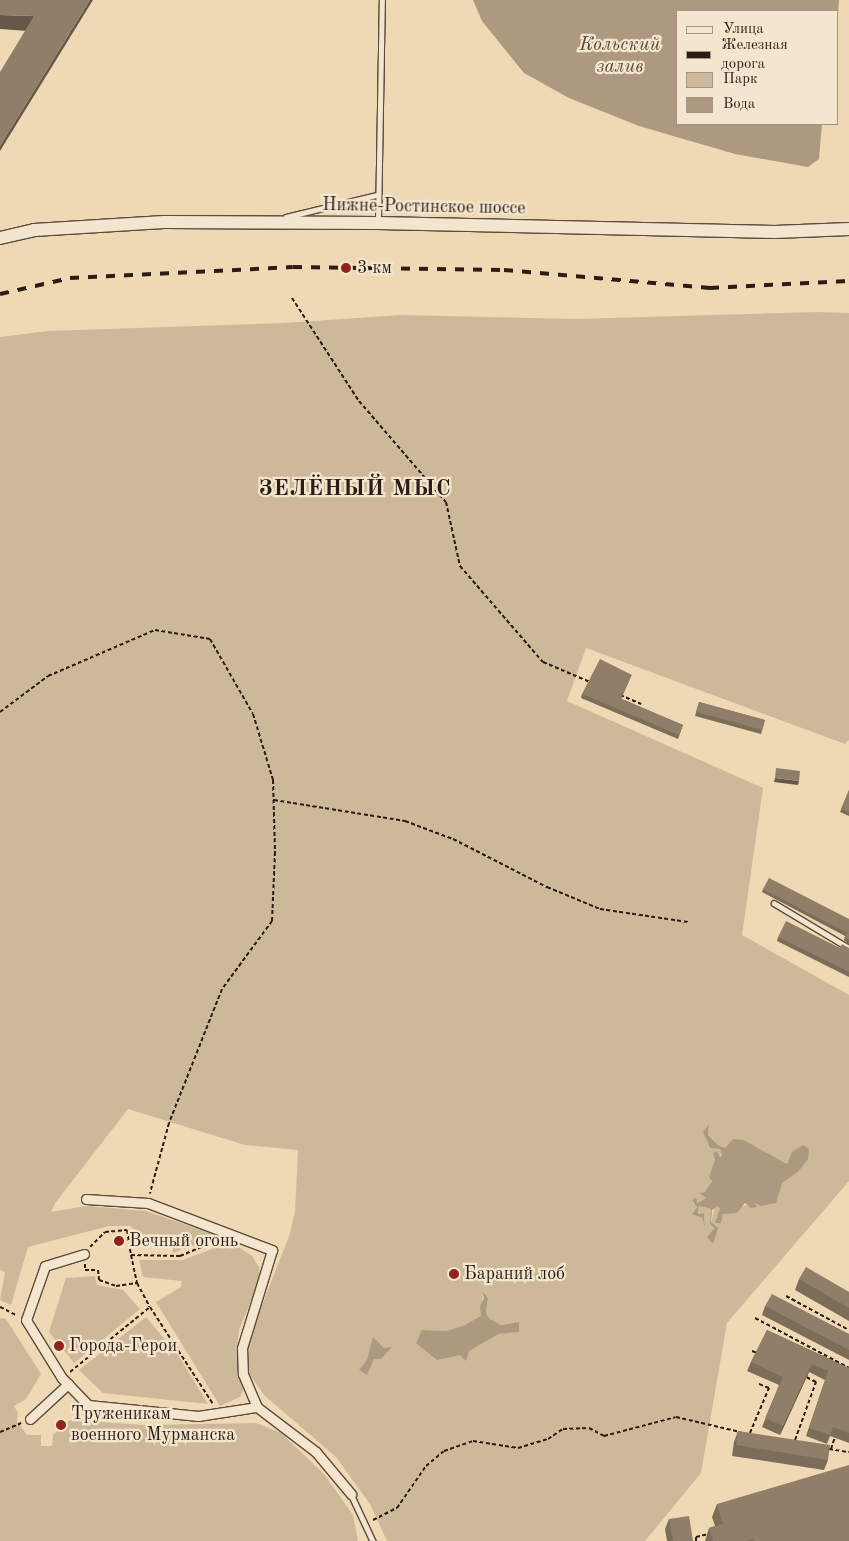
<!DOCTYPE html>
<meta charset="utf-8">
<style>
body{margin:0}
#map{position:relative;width:849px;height:1541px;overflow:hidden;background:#eed9b4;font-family:"Old Standard TT",serif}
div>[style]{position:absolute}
.green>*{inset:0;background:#cdb999}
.water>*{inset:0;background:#ac997f}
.path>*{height:2px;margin-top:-1px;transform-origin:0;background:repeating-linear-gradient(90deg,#2b1c17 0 4px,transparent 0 6.5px)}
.roads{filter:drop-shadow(1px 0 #5c4b3e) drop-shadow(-1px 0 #5c4b3e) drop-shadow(0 1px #5c4b3e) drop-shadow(0 -1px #5c4b3e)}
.lane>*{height:4.5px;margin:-2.25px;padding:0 2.25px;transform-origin:2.25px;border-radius:2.25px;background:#f4e6ce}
.street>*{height:9px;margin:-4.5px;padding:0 4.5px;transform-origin:4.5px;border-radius:4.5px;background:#f4e6ce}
.secondary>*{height:12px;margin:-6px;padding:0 6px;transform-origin:6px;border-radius:6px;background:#f4e6ce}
.rail>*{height:4px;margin-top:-2px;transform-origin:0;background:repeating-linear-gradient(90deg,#2b1c17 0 9px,transparent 0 18px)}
.wall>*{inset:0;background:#7c6c5a}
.shaded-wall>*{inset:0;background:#65584a}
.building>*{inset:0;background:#907e69}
.dots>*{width:14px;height:14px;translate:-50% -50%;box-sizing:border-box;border:2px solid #f4e6ce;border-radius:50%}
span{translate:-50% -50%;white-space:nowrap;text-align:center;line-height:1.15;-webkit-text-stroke:4.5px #f4e6ce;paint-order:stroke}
.street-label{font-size:18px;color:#2b1c17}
.poi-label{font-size:18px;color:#2b1c17}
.left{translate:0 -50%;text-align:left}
.water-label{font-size:19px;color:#58483b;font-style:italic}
.district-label{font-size:22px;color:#2b1c17;font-weight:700;letter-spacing:1px}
.legend{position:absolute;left:676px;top:10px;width:162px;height:115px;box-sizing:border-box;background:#f4e6ce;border:1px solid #a49585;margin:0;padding:6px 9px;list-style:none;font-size:15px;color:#2b1c17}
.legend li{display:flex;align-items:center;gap:10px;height:25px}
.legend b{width:25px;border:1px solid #a49585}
</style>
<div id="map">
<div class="green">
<div style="clip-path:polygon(evenodd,817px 312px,849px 313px,849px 740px,845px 744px,586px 648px,567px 701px,763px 788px,742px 935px,849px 995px,849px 1181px,727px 1323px,701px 1473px,645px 1541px,387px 1541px,370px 1504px,336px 1457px,264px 1395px,248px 1372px,248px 1341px,289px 1236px,295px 1212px,298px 1150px,245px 1145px,128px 1109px,56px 1202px,51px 1212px,86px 1206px,146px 1211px,213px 1234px,206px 1241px,173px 1253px,172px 1235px,140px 1234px,130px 1226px,109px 1226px,28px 1247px,11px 1305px,0 1300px,5px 1272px,0 1270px,0 337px,48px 331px,284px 323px,401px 315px,576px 319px,817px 312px,709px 1125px,708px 1135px,718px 1145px,725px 1148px,744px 1140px,787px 1164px,793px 1152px,803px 1145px,798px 1172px,754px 1202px,723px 1214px,721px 1223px,721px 1210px,716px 1203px,711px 1222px,718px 1229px,710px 1224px,711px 1209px,699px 1206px,698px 1214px,704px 1213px,705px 1225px,702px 1218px,693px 1214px,697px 1209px,692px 1200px,696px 1198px,696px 1203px,706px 1198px,700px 1193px,705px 1192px,712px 1181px,709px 1177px,715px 1159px,722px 1154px,721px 1149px,710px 1148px,703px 1132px,709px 1125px,817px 312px,483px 1292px,488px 1298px,486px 1313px,490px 1319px,500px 1325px,518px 1322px,518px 1332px,499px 1334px,469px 1351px,422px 1330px,446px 1331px,463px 1327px,481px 1316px,483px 1292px)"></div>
<div style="clip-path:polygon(225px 1244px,240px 1248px,252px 1256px,259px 1267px,260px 1279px,239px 1330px,237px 1352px,243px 1390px,240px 1397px,220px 1406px,156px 1302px,181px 1287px,182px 1281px,143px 1277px,139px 1260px,183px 1260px)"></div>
<div style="clip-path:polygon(95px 1276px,97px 1285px,123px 1290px,140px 1309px,74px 1363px,49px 1332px,66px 1278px)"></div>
<div style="clip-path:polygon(146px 1317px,178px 1355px,208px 1404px,103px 1393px,79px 1370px)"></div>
<div style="clip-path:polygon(0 1318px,6px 1319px,41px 1374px,26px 1399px,14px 1406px,18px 1413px,17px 1421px,27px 1435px,41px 1435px,41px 1446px,52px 1446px,53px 1435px,70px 1420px,143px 1425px,256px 1423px,281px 1433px,324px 1474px,353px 1515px,358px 1541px,0 1541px)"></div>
</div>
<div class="water">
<div style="clip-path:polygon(473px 0,839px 0,838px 14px,838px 11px,678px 11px,678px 124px,822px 124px,819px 159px,808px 167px,735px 154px,639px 126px,569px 98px,524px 73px,482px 21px)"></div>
<div style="clip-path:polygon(709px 1124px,708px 1135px,718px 1145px,725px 1148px,733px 1139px,744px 1140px,787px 1164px,792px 1152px,803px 1145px,809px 1149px,808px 1159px,798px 1172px,782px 1183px,776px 1203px,761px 1206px,754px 1203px,757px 1207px,751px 1208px,745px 1203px,737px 1213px,723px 1214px,721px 1223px,715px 1223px,720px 1209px,718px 1206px,712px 1210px,711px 1222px,718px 1228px,713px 1244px,707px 1237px,715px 1228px,710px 1224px,711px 1209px,699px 1206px,698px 1214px,704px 1213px,705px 1227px,702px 1218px,692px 1214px,697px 1208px,692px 1200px,696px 1197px,697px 1203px,706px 1198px,699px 1193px,705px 1192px,712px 1181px,709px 1177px,715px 1159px,713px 1153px,717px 1151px,720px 1157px,722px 1154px,720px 1149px,710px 1148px,703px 1132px)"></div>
<div style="clip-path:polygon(482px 1291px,488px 1298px,486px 1313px,490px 1319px,501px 1325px,519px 1322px,519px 1332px,499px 1334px,469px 1351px,466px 1361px,460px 1355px,437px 1360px,416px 1343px,422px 1330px,446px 1331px,463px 1326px,481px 1316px,480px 1306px,484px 1298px)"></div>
<div style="clip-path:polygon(373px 1337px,384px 1348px,392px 1347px,381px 1359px,374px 1359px,367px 1375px,359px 1370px,367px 1360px)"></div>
</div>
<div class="path">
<div style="left:292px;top:298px;width:123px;rotate:57deg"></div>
<div style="left:359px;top:401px;width:133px;rotate:49.3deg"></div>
<div style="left:446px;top:502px;width:66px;rotate:77.7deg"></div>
<div style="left:460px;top:566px;width:127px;rotate:49.2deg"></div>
<div style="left:543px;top:662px;width:51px;rotate:23.1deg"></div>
<div style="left:620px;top:695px;width:23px;rotate:23deg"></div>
<div style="left:0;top:712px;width:60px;rotate:-36.9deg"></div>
<div style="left:48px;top:676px;width:116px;rotate:-23.3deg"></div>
<div style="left:155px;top:630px;width:56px;rotate:9.3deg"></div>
<div style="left:210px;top:639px;width:86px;rotate:60.2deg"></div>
<div style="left:253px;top:714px;width:69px;rotate:73.1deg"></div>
<div style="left:273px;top:780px;width:72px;rotate:88.4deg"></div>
<div style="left:275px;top:852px;width:69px;rotate:92.5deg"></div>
<div style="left:272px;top:921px;width:84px;rotate:126.3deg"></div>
<div style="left:222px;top:989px;width:144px;rotate:111.6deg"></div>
<div style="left:169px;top:1123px;width:73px;rotate:105.2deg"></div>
<div style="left:274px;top:800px;width:133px;rotate:9.1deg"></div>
<div style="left:405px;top:821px;width:51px;rotate:20.6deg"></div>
<div style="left:453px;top:839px;width:106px;rotate:27.1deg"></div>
<div style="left:547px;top:887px;width:57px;rotate:22.5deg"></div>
<div style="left:600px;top:909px;width:89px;rotate:8.4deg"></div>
<div style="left:90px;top:1247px;width:21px;rotate:-45deg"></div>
<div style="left:105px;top:1232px;width:22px;rotate:-5deg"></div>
<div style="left:127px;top:1230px;width:25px;rotate:81deg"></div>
<div style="left:131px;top:1255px;width:49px;rotate:1.2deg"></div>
<div style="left:180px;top:1256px;width:41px;rotate:-22.8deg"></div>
<div style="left:131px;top:1255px;width:29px;rotate:78deg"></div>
<div style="left:137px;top:1283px;width:27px;rotate:62deg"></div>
<div style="left:150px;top:1307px;width:116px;rotate:57deg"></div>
<div style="left:85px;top:1264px;width:6px;rotate:90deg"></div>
<div style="left:85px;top:1270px;width:13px"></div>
<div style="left:98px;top:1270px;width:10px;rotate:84deg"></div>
<div style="left:99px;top:1280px;width:18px;rotate:19deg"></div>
<div style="left:116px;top:1286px;width:21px;rotate:-8deg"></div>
<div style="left:786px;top:1296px;width:72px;rotate:28.4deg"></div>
<div style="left:0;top:1307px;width:18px;rotate:27deg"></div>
<div style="left:755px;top:1318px;width:106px;rotate:28deg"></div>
<div style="left:752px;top:1351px;width:5px;rotate:22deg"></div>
<div style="left:70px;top:1372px;width:103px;rotate:-39.1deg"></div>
<div style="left:0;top:1432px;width:23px;rotate:-23deg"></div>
<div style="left:750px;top:1433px;width:49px;rotate:-67.1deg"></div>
<div style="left:769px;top:1388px;width:11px;rotate:-158deg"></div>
<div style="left:795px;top:1440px;width:62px;rotate:-70.1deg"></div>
<div style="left:816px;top:1382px;width:11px;rotate:-153deg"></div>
<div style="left:829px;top:1449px;width:20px;rotate:9deg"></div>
<div style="left:831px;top:1449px;width:13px;rotate:-72deg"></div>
<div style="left:373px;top:1520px;width:27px;rotate:-27deg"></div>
<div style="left:397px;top:1508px;width:51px;rotate:-55.4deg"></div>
<div style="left:426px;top:1466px;width:23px;rotate:-40deg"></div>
<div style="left:444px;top:1451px;width:31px;rotate:-19deg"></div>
<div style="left:473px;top:1441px;width:46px;rotate:8.8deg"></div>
<div style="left:518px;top:1448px;width:31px;rotate:-17deg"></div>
<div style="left:548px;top:1439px;width:18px;rotate:-34deg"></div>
<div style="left:563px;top:1429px;width:26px;rotate:-2deg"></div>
<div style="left:589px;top:1428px;width:17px;rotate:28deg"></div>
<div style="left:604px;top:1436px;width:74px;rotate:-14.8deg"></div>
<div style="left:676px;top:1417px;width:66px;rotate:13.2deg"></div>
<div style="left:696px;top:1541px;width:4px;rotate:-90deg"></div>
<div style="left:696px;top:1537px;width:13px;rotate:-13deg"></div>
</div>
<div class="roads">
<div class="lane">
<div style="left:286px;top:217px;width:93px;rotate:-13.7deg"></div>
<div style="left:378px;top:221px;width:221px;rotate:-89deg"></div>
<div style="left:774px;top:903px;width:87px;rotate:31deg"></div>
<div style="left:351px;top:1494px;width:52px;rotate:64.9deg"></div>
</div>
<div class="street">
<div style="left:86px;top:1199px;width:62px;rotate:3.7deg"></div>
<div style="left:148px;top:1203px;width:133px;rotate:20.8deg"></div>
<div style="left:272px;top:1250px;width:102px;rotate:107deg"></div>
<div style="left:242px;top:1348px;width:26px;rotate:88deg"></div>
<div style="left:243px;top:1374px;width:36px;rotate:67deg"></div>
<div style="left:84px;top:1254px;width:41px;rotate:162.9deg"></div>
<div style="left:45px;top:1266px;width:57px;rotate:109.4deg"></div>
<div style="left:26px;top:1320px;width:68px;rotate:58.2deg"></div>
<div style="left:62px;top:1378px;width:37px;rotate:46deg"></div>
<div style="left:88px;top:1405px;width:111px;rotate:5.7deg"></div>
<div style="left:198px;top:1416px;width:60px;rotate:-8.7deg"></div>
<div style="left:257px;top:1407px;width:74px;rotate:37.3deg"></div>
<div style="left:316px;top:1452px;width:55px;rotate:50.2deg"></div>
<div style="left:30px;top:1419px;width:52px;rotate:-42.6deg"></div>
</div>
<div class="secondary">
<div style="left:0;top:238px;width:35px;rotate:-13deg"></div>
<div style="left:34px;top:230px;width:130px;rotate:-3.5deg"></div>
<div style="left:164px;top:222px;width:214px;rotate:0.3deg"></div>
<div style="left:378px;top:223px;width:397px;rotate:1.3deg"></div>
<div style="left:775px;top:232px;width:74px;rotate:-2.3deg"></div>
</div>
</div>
<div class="rail">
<div style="left:0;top:294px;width:72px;rotate:-12.9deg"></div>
<div style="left:70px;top:278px;width:223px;rotate:-2.8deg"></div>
<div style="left:293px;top:267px;width:211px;rotate:0.8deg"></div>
<div style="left:504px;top:270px;width:207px;rotate:5deg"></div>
<div style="left:710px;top:288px;width:139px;rotate:-2.9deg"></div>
</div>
<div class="wall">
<div style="clip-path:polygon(630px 679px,621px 699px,683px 725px,678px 739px,581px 698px,582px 694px)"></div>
<div style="clip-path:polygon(699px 702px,765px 720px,761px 734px,695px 716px)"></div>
<div style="clip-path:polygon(849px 790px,849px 816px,840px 812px)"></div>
<div style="clip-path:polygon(763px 889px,849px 919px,849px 945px,844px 940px,845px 936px,762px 892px)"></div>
<div style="clip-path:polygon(778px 937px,840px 948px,849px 948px,849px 977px,777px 941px)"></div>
<div style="clip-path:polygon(799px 1279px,849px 1292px,849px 1321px,795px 1290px)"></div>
<div style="clip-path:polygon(765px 1306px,849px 1334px,849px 1360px,762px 1315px)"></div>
<div style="clip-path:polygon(767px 1330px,849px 1368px,849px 1443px,830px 1436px,827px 1444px,806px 1436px,825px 1380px,809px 1372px,780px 1435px,762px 1427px,779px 1385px,747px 1371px,751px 1362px)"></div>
<div style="clip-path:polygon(738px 1431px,828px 1460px,824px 1470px,732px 1456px,734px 1442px)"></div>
<div style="clip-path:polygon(717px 1504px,849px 1541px,705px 1541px,709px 1528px,715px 1526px,712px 1517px)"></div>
<div style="clip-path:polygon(669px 1519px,693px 1541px,667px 1541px,665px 1529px)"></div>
</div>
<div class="shaded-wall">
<div style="clip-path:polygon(90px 0,93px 0,0 151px,0 146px)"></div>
<div style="clip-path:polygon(0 15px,34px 16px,28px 31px,0 29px)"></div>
<div style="clip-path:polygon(775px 778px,799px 781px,798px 785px,774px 782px)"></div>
<div style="clip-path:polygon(812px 1364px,809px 1372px,780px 1435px,783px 1426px)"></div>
</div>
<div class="building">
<div style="clip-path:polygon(0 0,90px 0,0 146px,0 72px,34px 16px,0 15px)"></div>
<div style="clip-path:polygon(600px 659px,632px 675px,620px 698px,683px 725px,679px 735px,582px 694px)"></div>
<div style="clip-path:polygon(699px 702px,765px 720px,762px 730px,696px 712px)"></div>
<div style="clip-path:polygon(776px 768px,800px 771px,799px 781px,775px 778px)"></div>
<div style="clip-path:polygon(849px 790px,849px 812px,841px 809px)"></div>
<div style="clip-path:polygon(769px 878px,849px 919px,849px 940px,845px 937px,847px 933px,763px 889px)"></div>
<div style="clip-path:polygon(786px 921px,840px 948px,842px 944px,849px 948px,849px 972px,778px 937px)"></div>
<div style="clip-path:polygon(806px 1267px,849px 1292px,849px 1308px,799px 1279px)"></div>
<div style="clip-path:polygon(772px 1294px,849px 1334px,849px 1350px,765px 1306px)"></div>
<div style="clip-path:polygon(767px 1330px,849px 1368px,849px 1433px,833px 1427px,830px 1435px,809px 1428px,828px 1371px,812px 1364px,783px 1426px,765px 1418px,783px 1377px,751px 1362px)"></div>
<div style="clip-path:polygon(738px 1431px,830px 1445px,828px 1460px,736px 1445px)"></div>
<div style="clip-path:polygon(849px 1465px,849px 1541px,754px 1541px,753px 1539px,745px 1541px,713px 1541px,709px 1528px,723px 1524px,717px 1504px)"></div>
<div style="clip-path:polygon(689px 1516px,693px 1541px,673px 1541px,669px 1519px)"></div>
</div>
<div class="dots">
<div style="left:346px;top:268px;background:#8f2418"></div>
<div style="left:119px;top:1241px;background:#8f2418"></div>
<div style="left:454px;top:1274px;background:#8f2418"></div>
<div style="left:59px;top:1346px;background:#8f2418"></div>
<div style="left:61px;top:1425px;background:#8f2418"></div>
</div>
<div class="street-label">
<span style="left:424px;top:207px;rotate:1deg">Нижне-Ростинское шоссе</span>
</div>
<div class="poi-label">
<span class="left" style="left:357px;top:268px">3 км</span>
<span class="left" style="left:129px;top:1241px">Вечный огонь</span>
<span class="left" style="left:464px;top:1274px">Бараний лоб</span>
<span class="left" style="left:69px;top:1346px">Города-Герои</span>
<span class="left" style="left:71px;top:1425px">Труженикам<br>военного Мурманска</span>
</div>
<div class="water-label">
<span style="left:620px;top:57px">Кольский<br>залив</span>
</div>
<div class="district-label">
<span style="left:355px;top:490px">ЗЕЛЁНЫЙ МЫС</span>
</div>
<ul class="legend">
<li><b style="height:6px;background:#f4e6ce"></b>Улица</li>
<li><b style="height:6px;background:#2b1c17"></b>Железная дорога</li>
<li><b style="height:14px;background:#cdb999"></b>Парк</li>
<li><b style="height:14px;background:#ac997f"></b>Вода</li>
</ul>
</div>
